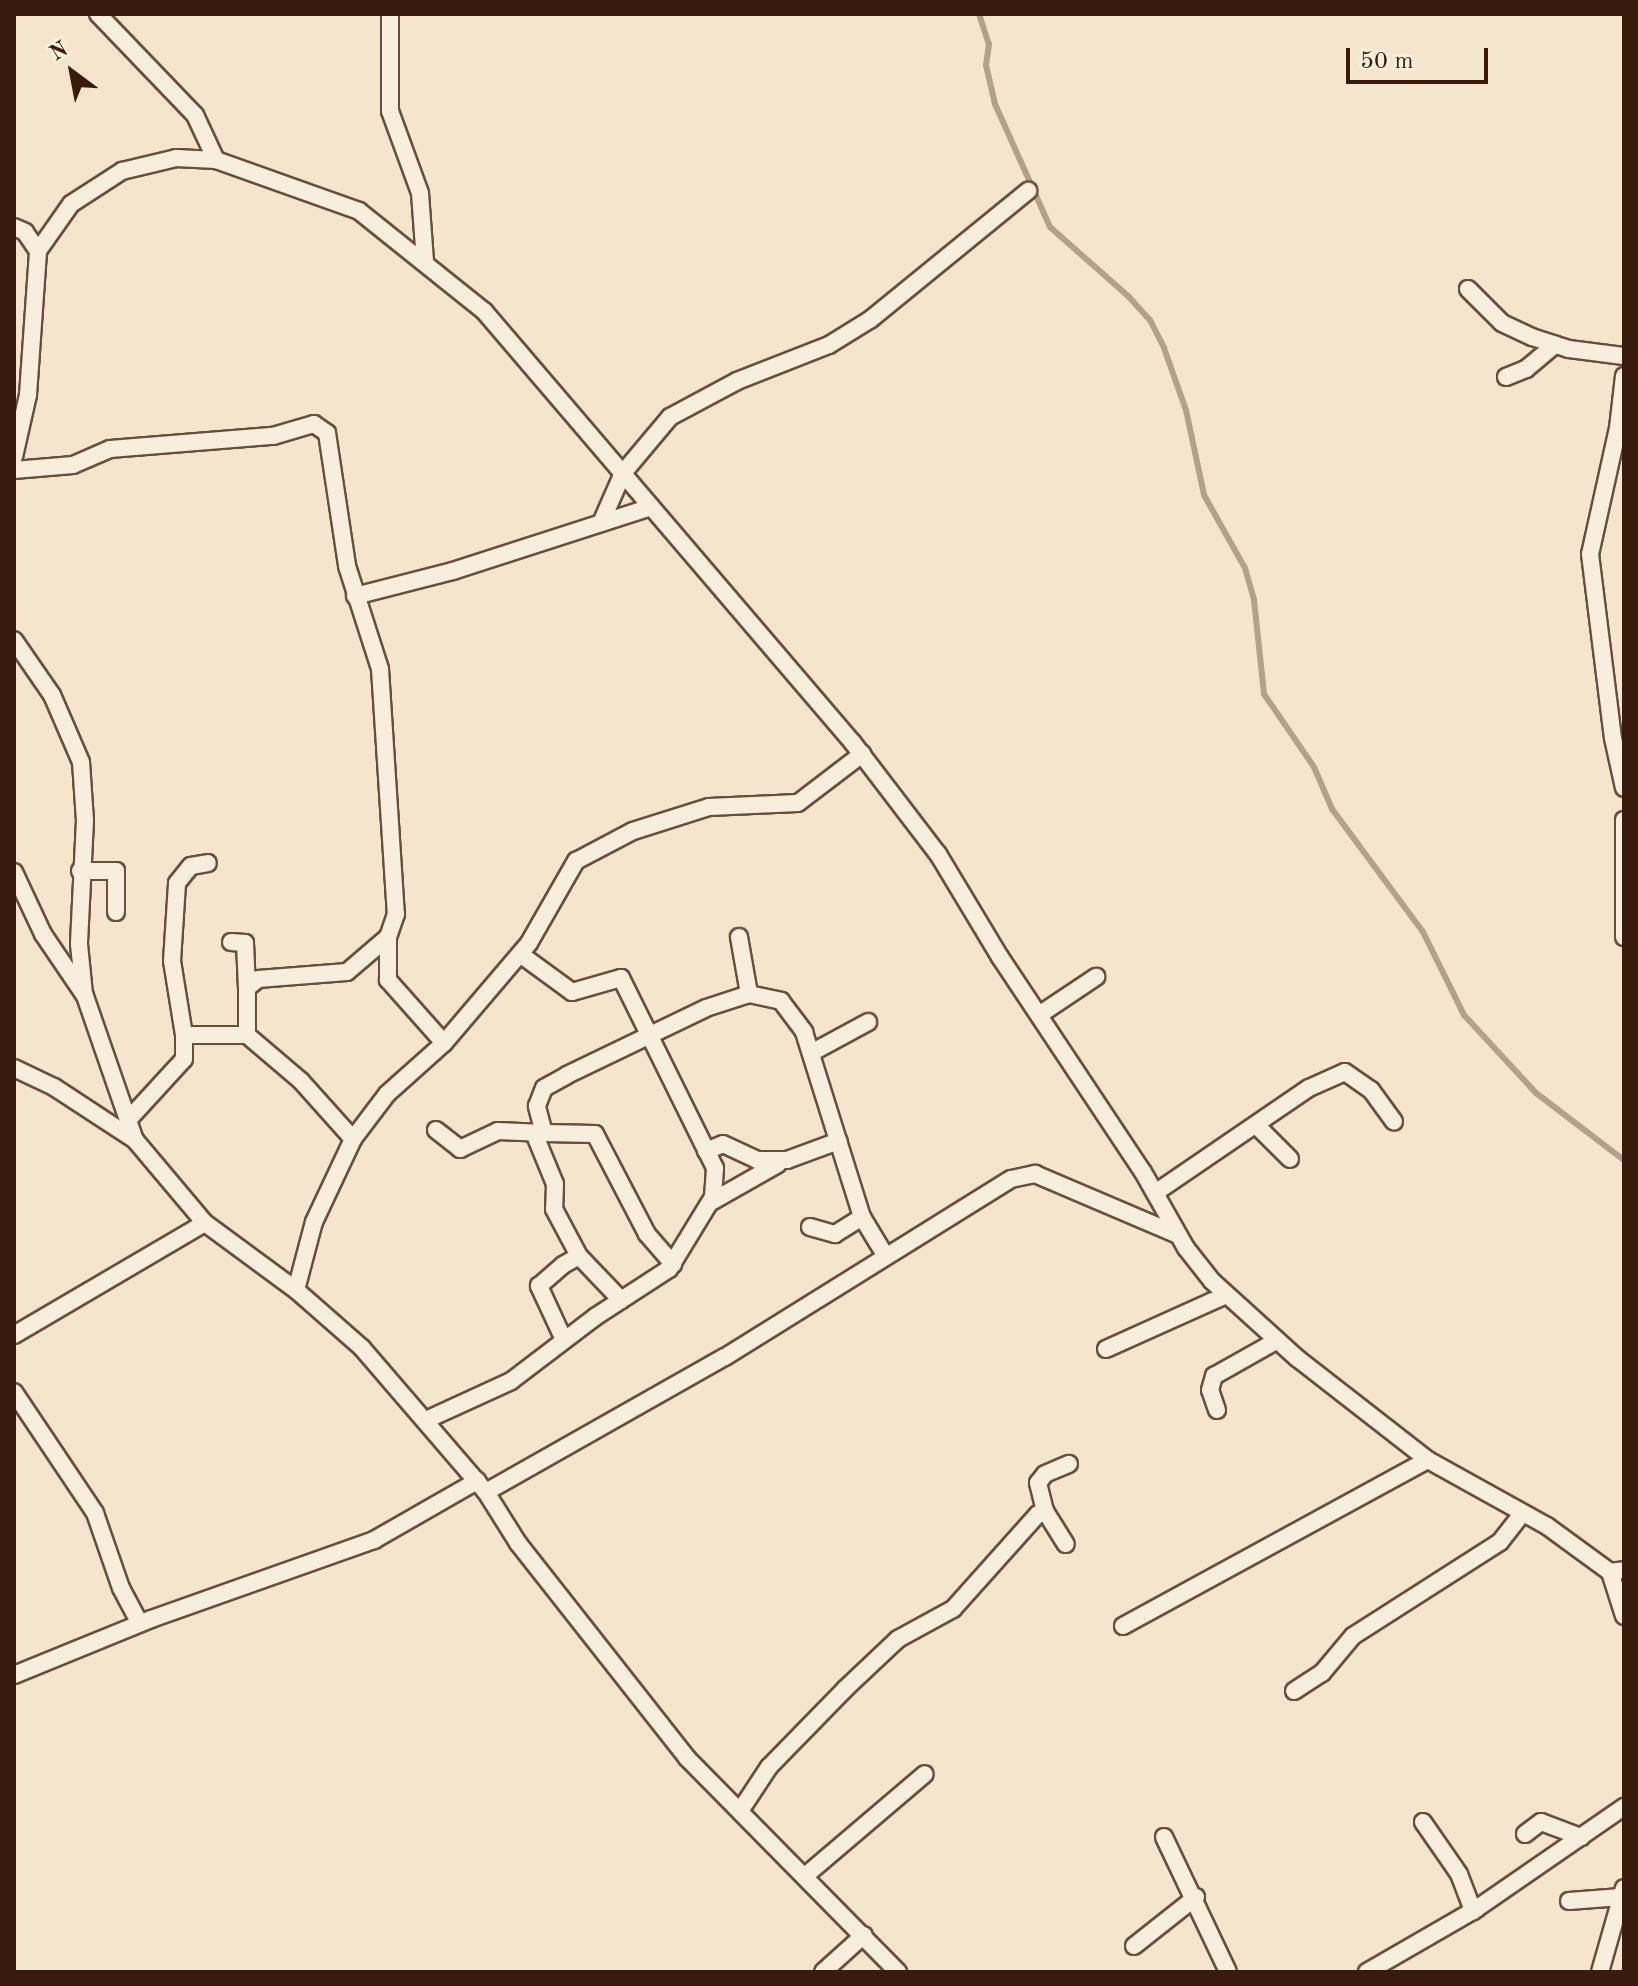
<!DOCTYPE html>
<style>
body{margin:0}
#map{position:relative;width:1638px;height:1986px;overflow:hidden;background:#f4e5cc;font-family:"Old Standard TT",serif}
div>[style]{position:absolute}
.stream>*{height:6px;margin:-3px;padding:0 3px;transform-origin:3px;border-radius:3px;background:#b4a08b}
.roads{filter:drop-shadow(2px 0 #684e3d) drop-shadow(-2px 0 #684e3d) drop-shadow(0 2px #684e3d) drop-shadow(0 -2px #684e3d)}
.street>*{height:16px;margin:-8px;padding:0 8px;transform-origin:8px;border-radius:8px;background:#f8eede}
span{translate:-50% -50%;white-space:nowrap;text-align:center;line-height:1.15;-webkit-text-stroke:8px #f8eede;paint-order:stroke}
.frame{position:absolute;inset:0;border:16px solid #391b0d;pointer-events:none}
.north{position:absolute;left:32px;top:32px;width:80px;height:80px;-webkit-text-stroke:6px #f8eede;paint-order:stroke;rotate:328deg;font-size:22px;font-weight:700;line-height:32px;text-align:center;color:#391b0d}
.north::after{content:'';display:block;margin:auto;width:28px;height:36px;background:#391b0d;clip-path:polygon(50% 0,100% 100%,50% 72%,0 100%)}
.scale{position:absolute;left:1346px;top:48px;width:142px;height:36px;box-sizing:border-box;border:4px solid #391b0d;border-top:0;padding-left:10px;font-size:24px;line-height:28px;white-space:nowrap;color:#391b0d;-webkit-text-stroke:6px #f8eede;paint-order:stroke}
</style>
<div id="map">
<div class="stream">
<div style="left:979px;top:14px;width:32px;rotate:72deg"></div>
<div style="left:989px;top:44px;width:21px;rotate:98deg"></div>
<div style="left:986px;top:65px;width:40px;rotate:77deg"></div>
<div style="left:995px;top:104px;width:135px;rotate:65.9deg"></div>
<div style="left:1050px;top:227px;width:106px;rotate:41.5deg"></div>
<div style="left:1129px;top:297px;width:31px;rotate:48deg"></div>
<div style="left:1150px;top:320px;width:31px;rotate:63deg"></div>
<div style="left:1164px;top:348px;width:66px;rotate:70.5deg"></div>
<div style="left:1186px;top:410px;width:87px;rotate:78deg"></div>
<div style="left:1204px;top:495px;width:84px;rotate:60.7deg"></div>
<div style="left:1245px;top:568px;width:33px;rotate:74deg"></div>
<div style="left:1254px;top:600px;width:95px;rotate:83.9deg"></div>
<div style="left:1264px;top:694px;width:88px;rotate:55.6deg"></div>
<div style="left:1314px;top:767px;width:46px;rotate:66.8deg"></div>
<div style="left:1332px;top:809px;width:153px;rotate:53.5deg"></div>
<div style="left:1423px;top:932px;width:93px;rotate:63.7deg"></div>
<div style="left:1464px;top:1015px;width:106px;rotate:47.3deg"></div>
<div style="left:1536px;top:1093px;width:111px;rotate:37.3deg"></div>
</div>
<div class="roads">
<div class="street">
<div style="left:98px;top:14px;width:140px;rotate:46.2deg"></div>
<div style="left:195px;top:115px;width:50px;rotate:65deg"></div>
<div style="left:390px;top:14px;width:97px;rotate:90deg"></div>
<div style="left:390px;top:111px;width:87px;rotate:69.9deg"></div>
<div style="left:420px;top:193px;width:68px;rotate:85.8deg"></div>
<div style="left:14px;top:227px;width:12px;rotate:24deg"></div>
<div style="left:25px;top:232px;width:23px;rotate:56deg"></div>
<div style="left:1468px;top:289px;width:48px;rotate:45deg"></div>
<div style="left:1502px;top:323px;width:33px;rotate:25deg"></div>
<div style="left:1532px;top:337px;width:39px;rotate:18deg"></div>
<div style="left:1569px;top:349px;width:55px;rotate:7.3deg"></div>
<div style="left:1624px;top:376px;width:52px;rotate:96.6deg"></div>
<div style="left:1618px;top:428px;width:129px;rotate:102.5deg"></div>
<div style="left:1590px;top:554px;width:185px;rotate:82.9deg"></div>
<div style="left:1613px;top:738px;width:51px;rotate:77.6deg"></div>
<div style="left:1506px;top:377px;width:22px;rotate:-22deg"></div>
<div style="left:1526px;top:369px;width:38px;rotate:-40deg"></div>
<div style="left:14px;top:457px;width:64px;rotate:-77.3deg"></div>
<div style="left:28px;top:395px;width:144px;rotate:-86deg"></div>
<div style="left:38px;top:251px;width:57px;rotate:-54.9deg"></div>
<div style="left:71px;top:204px;width:61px;rotate:-32.9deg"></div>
<div style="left:122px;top:171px;width:56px;rotate:-13.5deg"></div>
<div style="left:176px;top:158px;width:40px;rotate:2.9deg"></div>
<div style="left:216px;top:160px;width:152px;rotate:19.6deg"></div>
<div style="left:359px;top:211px;width:160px;rotate:38.7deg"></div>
<div style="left:484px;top:311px;width:568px;rotate:49.5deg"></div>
<div style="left:853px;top:743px;width:140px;rotate:52.6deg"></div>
<div style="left:938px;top:854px;width:120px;rotate:59deg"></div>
<div style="left:1000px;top:957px;width:258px;rotate:56.4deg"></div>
<div style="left:1143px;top:1172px;width:87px;rotate:60.5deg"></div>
<div style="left:1186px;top:1248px;width:42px;rotate:51.8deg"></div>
<div style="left:1212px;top:1281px;width:115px;rotate:42.2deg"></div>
<div style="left:1297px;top:1358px;width:166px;rotate:37.9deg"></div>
<div style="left:1428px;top:1460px;width:136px;rotate:29deg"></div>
<div style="left:1547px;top:1526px;width:78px;rotate:36.1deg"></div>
<div style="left:1610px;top:1572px;width:14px;rotate:-8deg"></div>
<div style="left:14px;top:470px;width:59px;rotate:-4.8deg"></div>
<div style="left:73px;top:465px;width:40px;rotate:-23.4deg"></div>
<div style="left:110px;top:449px;width:164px;rotate:-4.6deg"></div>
<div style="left:273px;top:436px;width:43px;rotate:-16.3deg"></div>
<div style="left:314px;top:424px;width:16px;rotate:35deg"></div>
<div style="left:327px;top:433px;width:134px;rotate:81.4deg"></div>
<div style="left:347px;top:566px;width:108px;rotate:72.2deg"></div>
<div style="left:380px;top:669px;width:246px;rotate:86.3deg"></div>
<div style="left:396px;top:914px;width:24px;rotate:109deg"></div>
<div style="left:388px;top:937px;width:43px;rotate:90deg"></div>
<div style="left:388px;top:980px;width:84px;rotate:48.4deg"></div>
<div style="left:601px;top:523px;width:55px;rotate:-66.3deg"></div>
<div style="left:623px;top:473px;width:73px;rotate:-50deg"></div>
<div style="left:670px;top:417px;width:76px;rotate:-28.2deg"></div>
<div style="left:737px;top:381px;width:99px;rotate:-21.4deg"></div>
<div style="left:829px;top:345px;width:49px;rotate:-31.8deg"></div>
<div style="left:871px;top:319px;width:203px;rotate:-39.2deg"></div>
<div style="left:355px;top:596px;width:101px;rotate:-14.3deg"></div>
<div style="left:453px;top:571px;width:208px;rotate:-17.9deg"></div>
<div style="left:14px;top:640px;width:67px;rotate:55.4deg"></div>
<div style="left:52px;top:695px;width:73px;rotate:66.6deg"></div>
<div style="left:81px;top:762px;width:58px;rotate:86.1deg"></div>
<div style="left:85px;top:820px;width:124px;rotate:92.8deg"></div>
<div style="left:79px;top:944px;width:50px;rotate:84.3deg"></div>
<div style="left:1624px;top:820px;width:117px;rotate:90deg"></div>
<div style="left:80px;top:871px;width:36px"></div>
<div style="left:116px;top:871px;width:41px;rotate:90deg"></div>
<div style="left:14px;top:872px;width:68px;rotate:64.9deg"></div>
<div style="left:43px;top:934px;width:75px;rotate:55.9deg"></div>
<div style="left:85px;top:996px;width:152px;rotate:70.9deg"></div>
<div style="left:135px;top:1140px;width:109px;rotate:49.9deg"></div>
<div style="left:205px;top:1223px;width:113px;rotate:36.4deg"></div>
<div style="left:296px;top:1290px;width:88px;rotate:41.3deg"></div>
<div style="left:362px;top:1348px;width:190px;rotate:49.3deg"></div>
<div style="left:486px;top:1492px;width:60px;rotate:57.9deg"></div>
<div style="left:518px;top:1543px;width:273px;rotate:51.8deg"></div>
<div style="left:687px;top:1758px;width:301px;rotate:45.4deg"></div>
<div style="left:739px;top:937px;width:58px;rotate:80deg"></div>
<div style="left:231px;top:942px;width:14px;rotate:4deg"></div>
<div style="left:245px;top:943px;width:45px;rotate:87.5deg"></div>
<div style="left:1039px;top:1015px;width:69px;rotate:-33.7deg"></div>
<div style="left:184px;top:1035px;width:75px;rotate:-99.2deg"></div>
<div style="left:172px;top:961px;width:78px;rotate:-86.3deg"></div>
<div style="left:177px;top:883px;width:22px;rotate:-51deg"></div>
<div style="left:191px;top:866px;width:17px;rotate:-10deg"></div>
<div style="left:247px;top:1035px;width:47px;rotate:-90deg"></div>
<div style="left:247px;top:988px;width:14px;rotate:-39deg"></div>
<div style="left:258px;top:979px;width:89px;rotate:-4.5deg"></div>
<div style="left:347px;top:972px;width:54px;rotate:-40.5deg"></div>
<div style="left:811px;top:1053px;width:65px;rotate:-28.5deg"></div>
<div style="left:14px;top:1068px;width:44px;rotate:25.4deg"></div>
<div style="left:54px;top:1087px;width:97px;rotate:33.2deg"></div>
<div style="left:129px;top:1119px;width:81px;rotate:-47.5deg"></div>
<div style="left:184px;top:1059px;width:24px;rotate:-90deg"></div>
<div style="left:184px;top:1035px;width:63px"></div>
<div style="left:247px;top:1035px;width:71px;rotate:40.4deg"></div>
<div style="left:301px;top:1081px;width:78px;rotate:48.1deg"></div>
<div style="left:1256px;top:1125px;width:48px;rotate:45deg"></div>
<div style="left:436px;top:1130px;width:31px;rotate:38deg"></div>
<div style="left:460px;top:1149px;width:42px;rotate:-25.3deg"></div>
<div style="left:498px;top:1131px;width:46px;rotate:2.5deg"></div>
<div style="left:544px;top:1133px;width:28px;rotate:-105deg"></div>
<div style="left:537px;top:1106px;width:19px;rotate:-69deg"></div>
<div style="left:544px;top:1088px;width:26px;rotate:-29deg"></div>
<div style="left:567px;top:1075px;width:154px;rotate:-25.7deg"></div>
<div style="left:706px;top:1008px;width:45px;rotate:-18deg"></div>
<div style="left:749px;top:994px;width:33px;rotate:12deg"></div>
<div style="left:781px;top:1001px;width:39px;rotate:53deg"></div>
<div style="left:804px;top:1032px;width:194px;rotate:72.6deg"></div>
<div style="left:862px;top:1217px;width:44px;rotate:58.8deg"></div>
<div style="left:534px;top:1133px;width:55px;rotate:67.6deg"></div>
<div style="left:555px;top:1184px;width:25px;rotate:92deg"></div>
<div style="left:554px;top:1209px;width:53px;rotate:62deg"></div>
<div style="left:544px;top:1133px;width:51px;rotate:1.1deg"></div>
<div style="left:595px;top:1134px;width:113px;rotate:62.5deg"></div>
<div style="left:647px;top:1234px;width:40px;rotate:49deg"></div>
<div style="left:706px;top:1151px;width:18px;rotate:-22deg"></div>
<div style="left:723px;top:1144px;width:38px;rotate:25deg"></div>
<div style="left:757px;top:1160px;width:30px"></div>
<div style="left:787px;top:1160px;width:55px;rotate:-20.1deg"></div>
<div style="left:1155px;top:1193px;width:186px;rotate:-34.3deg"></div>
<div style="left:1309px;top:1088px;width:39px;rotate:-24deg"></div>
<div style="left:1345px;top:1072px;width:32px;rotate:35deg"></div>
<div style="left:1371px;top:1090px;width:39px;rotate:54deg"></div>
<div style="left:711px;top:1202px;width:77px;rotate:-29.6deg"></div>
<div style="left:810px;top:1227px;width:26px;rotate:16deg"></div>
<div style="left:835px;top:1234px;width:32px;rotate:-32deg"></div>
<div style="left:296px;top:1290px;width:70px;rotate:-75.2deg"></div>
<div style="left:314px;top:1222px;width:92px;rotate:-64.8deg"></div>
<div style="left:353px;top:1139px;width:56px;rotate:-52.9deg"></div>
<div style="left:387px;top:1094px;width:76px;rotate:-41.8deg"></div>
<div style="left:444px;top:1043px;width:131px;rotate:-49.6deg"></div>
<div style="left:529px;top:943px;width:95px;rotate:-60.2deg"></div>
<div style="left:576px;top:861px;width:64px;rotate:-27.8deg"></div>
<div style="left:633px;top:831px;width:80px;rotate:-17.5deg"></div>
<div style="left:709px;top:807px;width:89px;rotate:-2.6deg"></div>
<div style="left:798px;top:803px;width:81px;rotate:-37.4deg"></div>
<div style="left:14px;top:1335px;width:221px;rotate:-30.4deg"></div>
<div style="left:564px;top:1340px;width:60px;rotate:-114.8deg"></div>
<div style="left:539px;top:1286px;width:32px;rotate:-41deg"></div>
<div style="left:563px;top:1265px;width:18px;rotate:-29deg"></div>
<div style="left:579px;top:1256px;width:61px;rotate:46.3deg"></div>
<div style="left:1106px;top:1349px;width:132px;rotate:-24.2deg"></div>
<div style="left:14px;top:1392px;width:146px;rotate:56.2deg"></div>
<div style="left:95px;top:1513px;width:79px;rotate:70.9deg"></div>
<div style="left:121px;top:1588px;width:40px;rotate:62deg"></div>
<div style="left:1217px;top:1410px;width:21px;rotate:-109deg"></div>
<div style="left:1210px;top:1390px;width:15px;rotate:-74deg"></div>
<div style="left:1214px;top:1376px;width:71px;rotate:-29.4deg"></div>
<div style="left:426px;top:1420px;width:94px;rotate:-24.6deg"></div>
<div style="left:511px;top:1381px;width:106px;rotate:-37.3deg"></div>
<div style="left:595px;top:1317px;width:88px;rotate:-33deg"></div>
<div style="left:669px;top:1269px;width:84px;rotate:-58.6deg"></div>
<div style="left:713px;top:1197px;width:29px;rotate:-86deg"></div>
<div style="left:715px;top:1168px;width:212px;rotate:-116.3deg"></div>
<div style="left:621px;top:978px;width:51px;rotate:164.1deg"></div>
<div style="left:572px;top:992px;width:64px;rotate:-143.8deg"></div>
<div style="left:486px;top:1492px;width:274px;rotate:-29.5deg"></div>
<div style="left:725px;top:1357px;width:337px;rotate:-31.9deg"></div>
<div style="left:1011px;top:1179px;width:25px;rotate:-12deg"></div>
<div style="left:1035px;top:1174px;width:155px;rotate:23.1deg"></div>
<div style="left:1045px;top:1511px;width:29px;rotate:-104deg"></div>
<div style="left:1038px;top:1483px;width:11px;rotate:-52deg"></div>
<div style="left:1045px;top:1474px;width:26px;rotate:-23deg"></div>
<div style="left:1610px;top:1572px;width:46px;rotate:72.3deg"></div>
<div style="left:1123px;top:1626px;width:347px;rotate:-28.6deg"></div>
<div style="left:14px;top:1675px;width:148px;rotate:-22.2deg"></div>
<div style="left:151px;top:1619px;width:237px;rotate:-19.5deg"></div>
<div style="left:374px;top:1540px;width:119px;rotate:-29.8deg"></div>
<div style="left:1294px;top:1691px;width:33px;rotate:-33deg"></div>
<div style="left:1322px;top:1673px;width:48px;rotate:-50deg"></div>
<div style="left:1353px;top:1636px;width:174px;rotate:-32.6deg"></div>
<div style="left:1500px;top:1542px;width:36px;rotate:-52deg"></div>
<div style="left:740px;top:1811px;width:53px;rotate:-56.6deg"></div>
<div style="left:769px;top:1767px;width:109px;rotate:-45.7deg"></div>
<div style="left:845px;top:1689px;width:73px;rotate:-43.3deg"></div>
<div style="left:898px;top:1639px;width:63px;rotate:-28.6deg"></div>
<div style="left:953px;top:1609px;width:127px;rotate:-48.2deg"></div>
<div style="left:1038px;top:1514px;width:8px;rotate:-23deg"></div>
<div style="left:1045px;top:1511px;width:39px;rotate:58deg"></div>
<div style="left:1423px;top:1822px;width:63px;rotate:55.3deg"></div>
<div style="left:1459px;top:1874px;width:40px;rotate:69deg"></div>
<div style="left:1525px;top:1834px;width:20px;rotate:-37deg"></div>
<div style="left:1541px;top:1822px;width:43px;rotate:20.6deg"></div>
<div style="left:1164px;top:1837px;width:149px;rotate:64.6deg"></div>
<div style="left:805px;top:1876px;width:157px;rotate:-40.4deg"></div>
<div style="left:1569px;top:1901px;width:52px;rotate:-4.4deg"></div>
<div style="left:1134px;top:1946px;width:79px;rotate:-38.3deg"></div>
<div style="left:823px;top:1972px;width:55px;rotate:-42.1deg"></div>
<div style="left:1367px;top:1972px;width:126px;rotate:-30deg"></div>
<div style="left:1476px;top:1909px;width:180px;rotate:-34.6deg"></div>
<div style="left:1600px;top:1972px;width:87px;rotate:-74.1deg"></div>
</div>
</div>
<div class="frame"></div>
<div class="north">N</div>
<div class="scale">50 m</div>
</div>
